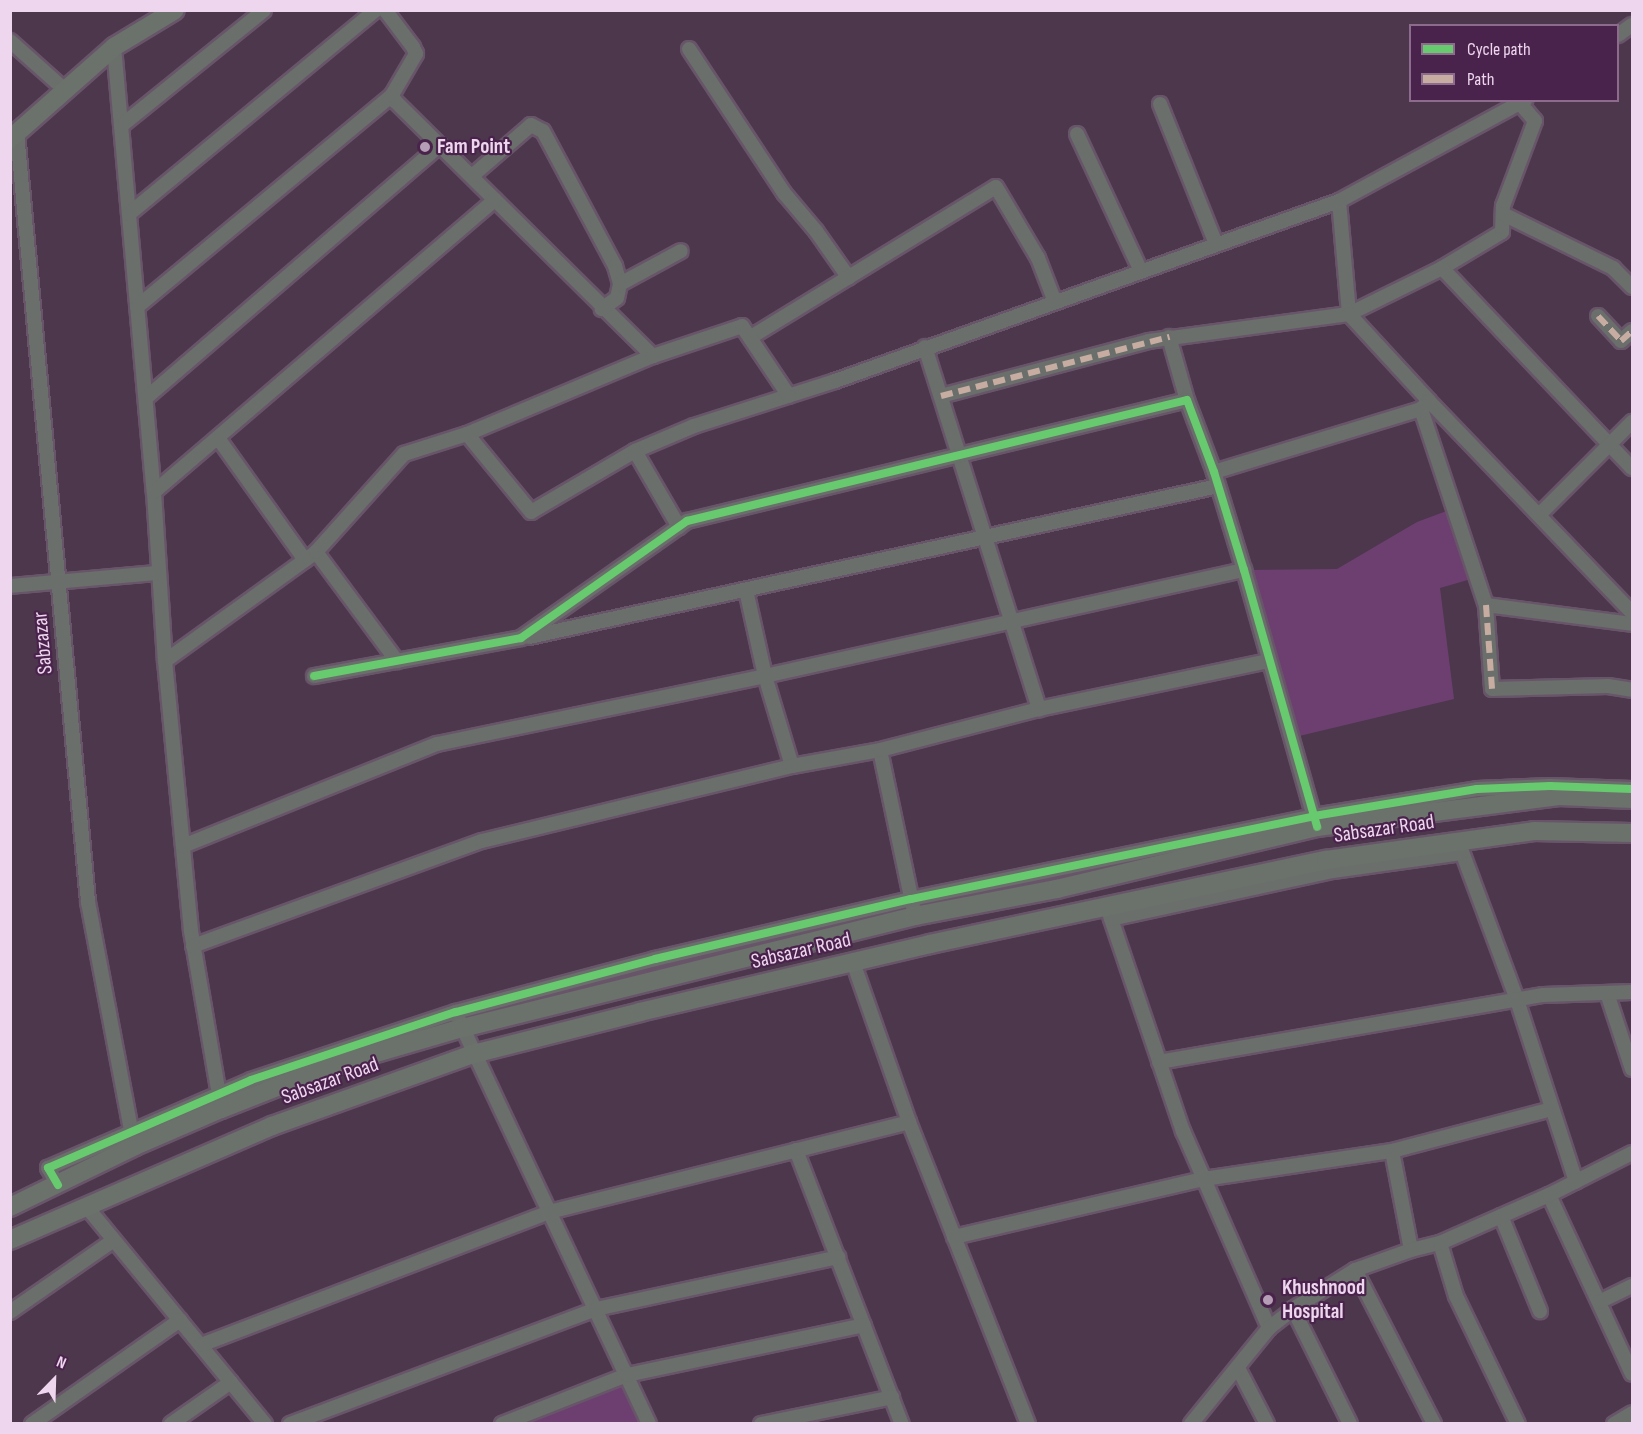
<!DOCTYPE html>
<style>
body{margin:0}
#map{position:relative;width:1643px;height:1434px;overflow:hidden;background:#4d374d;font-family:"Sofia Sans Condensed",sans-serif}
div>[style]{position:absolute}
.green>*{inset:0;background:#6d3f70}
.roads{filter:drop-shadow(2px 0 #685569) drop-shadow(-2px 0 #685569) drop-shadow(0 2px #685569) drop-shadow(0 -2px #685569)}
.street>*{height:14px;margin:-7px;padding:0 7px;transform-origin:7px;border-radius:7px;background:#6a6f6b}
.secondary>*{height:18px;margin:-9px;padding:0 9px;transform-origin:9px;border-radius:9px;background:#6b726b}
.quiet>*{height:6px;margin-top:-3px;transform-origin:0;background:repeating-linear-gradient(90deg,#c7aca2 0 12px,transparent 0 18px)}
.cycleway>*{height:8px;margin:-4px;padding:0 4px;transform-origin:4px;border-radius:4px;background:#67ca6e}
.dots>*{width:16px;height:16px;translate:-50% -50%;box-sizing:border-box;border:3px solid #4a234c;border-radius:50%}
span{translate:-50% -50%;white-space:nowrap;text-align:center;line-height:1.15;-webkit-text-stroke:4.5px #4a234c;paint-order:stroke}
.poi-label{font-size:21px;color:#eed6ef;font-weight:700}
.left{translate:0 -50%;text-align:left}
.street-label{font-size:21px;color:#eed6ef}
.frame{position:absolute;inset:0;border:12px solid #eed6ef;pointer-events:none}
.legend{position:absolute;left:1409px;top:24px;width:210px;height:78px;box-sizing:border-box;background:#4a234c;border:2px solid #8c6b8d;margin:0;padding:8px 10px;list-style:none;font-size:18px;color:#eed6ef}
.legend li{display:flex;align-items:center;gap:12px;height:30px}
.legend b{width:30px;border:2px solid #8c6b8d}
.north{position:absolute;left:24px;top:1350px;width:60px;height:60px;-webkit-text-stroke:4px #4a234c;paint-order:stroke;rotate:23deg;font-size:16px;font-weight:700;line-height:24px;text-align:center;color:#eed6ef}
.north::after{content:'';display:block;margin:auto;width:21px;height:27px;background:#eed6ef;clip-path:polygon(50% 0,100% 100%,50% 72%,0 100%)}
</style>
<div id="map">
<div class="green">
<div style="clip-path:polygon(1460px 506px,1478px 577px,1440px 588px,1454px 699px,1295px 737px,1244px 570px,1337px 569px,1417px 522px)"></div>
<div style="clip-path:polygon(624px 1369px,649px 1424px,492px 1424px)"></div>
</div>
<div class="roads">
<div class="street">
<div style="left:1618px;top:35px;width:17px;rotate:-36deg"></div>
<div style="left:10px;top:41px;width:74px;rotate:41.7deg"></div>
<div style="left:114px;top:47px;width:447px;rotate:84.9deg"></div>
<div style="left:154px;top:492px;width:169px;rotate:86.3deg"></div>
<div style="left:165px;top:661px;width:271px;rotate:84.5deg"></div>
<div style="left:191px;top:931px;width:172px;rotate:80.3deg"></div>
<div style="left:689px;top:49px;width:173px;rotate:56.6deg"></div>
<div style="left:784px;top:193px;width:50px;rotate:49.9deg"></div>
<div style="left:816px;top:231px;width:57px;rotate:54.9deg"></div>
<div style="left:392px;top:95px;width:7px;rotate:63deg"></div>
<div style="left:395px;top:101px;width:363px;rotate:44.7deg"></div>
<div style="left:1160px;top:104px;width:151px;rotate:68.2deg"></div>
<div style="left:121px;top:126px;width:184px;rotate:-39deg"></div>
<div style="left:17px;top:133px;width:772px;rotate:84.72deg"></div>
<div style="left:88px;top:902px;width:242px;rotate:79.3deg"></div>
<div style="left:1077px;top:134px;width:151px;rotate:65deg"></div>
<div style="left:472px;top:176px;width:78px;rotate:-40.8deg"></div>
<div style="left:531px;top:125px;width:13px;rotate:27deg"></div>
<div style="left:543px;top:131px;width:153px;rotate:61.9deg"></div>
<div style="left:615px;top:266px;width:19px;rotate:74deg"></div>
<div style="left:620px;top:284px;width:14px;rotate:102deg"></div>
<div style="left:617px;top:298px;width:19px;rotate:144deg"></div>
<div style="left:1339px;top:201px;width:113px;rotate:84.9deg"></div>
<div style="left:1349px;top:314px;width:104px;rotate:-26.3deg"></div>
<div style="left:1442px;top:268px;width:70px;rotate:-31deg"></div>
<div style="left:1502px;top:232px;width:26px;rotate:-88deg"></div>
<div style="left:1503px;top:206px;width:91px;rotate:-69.4deg"></div>
<div style="left:1535px;top:121px;width:23px;rotate:-130deg"></div>
<div style="left:129px;top:214px;width:320px;rotate:-39.6deg"></div>
<div style="left:1503px;top:214px;width:123px;rotate:26.1deg"></div>
<div style="left:1613px;top:268px;width:27px;rotate:45deg"></div>
<div style="left:1442px;top:268px;width:276px;rotate:46.5deg"></div>
<div style="left:620px;top:284px;width:69px;rotate:-28.4deg"></div>
<div style="left:137px;top:307px;width:332px;rotate:-39.7deg"></div>
<div style="left:392px;top:95px;width:48px;rotate:-59.7deg"></div>
<div style="left:416px;top:54px;width:8px;rotate:-113deg"></div>
<div style="left:413px;top:47px;width:46px;rotate:-127.1deg"></div>
<div style="left:1598px;top:316px;width:34px;rotate:47deg"></div>
<div style="left:1621px;top:341px;width:15px;rotate:-42deg"></div>
<div style="left:751px;top:337px;width:287px;rotate:-31.5deg"></div>
<div style="left:996px;top:187px;width:82px;rotate:59.4deg"></div>
<div style="left:1038px;top:258px;width:47px;rotate:68.9deg"></div>
<div style="left:1169px;top:337px;width:66px;rotate:74.1deg"></div>
<div style="left:925px;top:347px;width:380px;rotate:72.5deg"></div>
<div style="left:941px;top:396px;width:215px;rotate:-14.8deg"></div>
<div style="left:1149px;top:341px;width:202px;rotate:-7.7deg"></div>
<div style="left:1349px;top:314px;width:118px;rotate:47.4deg"></div>
<div style="left:1429px;top:401px;width:11px;rotate:135deg"></div>
<div style="left:1421px;top:409px;width:206px;rotate:71.7deg"></div>
<div style="left:1486px;top:605px;width:147px;rotate:7.4deg"></div>
<div style="left:146px;top:398px;width:388px;rotate:-40.7deg"></div>
<div style="left:1429px;top:401px;width:294px;rotate:46.2deg"></div>
<div style="left:467px;top:434px;width:101px;rotate:50.6deg"></div>
<div style="left:531px;top:512px;width:121px;rotate:-30.4deg"></div>
<div style="left:635px;top:451px;width:64px;rotate:-23deg"></div>
<div style="left:694px;top:426px;width:148px;rotate:-17.7deg"></div>
<div style="left:835px;top:381px;width:535px;rotate:-19.65deg"></div>
<div style="left:1339px;top:201px;width:212px;rotate:-28.5deg"></div>
<div style="left:218px;top:438px;width:150px;rotate:54.5deg"></div>
<div style="left:635px;top:451px;width:88px;rotate:59.9deg"></div>
<div style="left:1214px;top:472px;width:216px;rotate:-16.9deg"></div>
<div style="left:154px;top:492px;width:449px;rotate:-40.6deg"></div>
<div style="left:1539px;top:515px;width:132px;rotate:-45deg"></div>
<div style="left:316px;top:552px;width:136px;rotate:53.4deg"></div>
<div style="left:10px;top:586px;width:148px;rotate:-5.1deg"></div>
<div style="left:746px;top:590px;width:88px;rotate:77.5deg"></div>
<div style="left:765px;top:676px;width:94px;rotate:73.3deg"></div>
<div style="left:1486px;top:605px;width:84px;rotate:85.9deg"></div>
<div style="left:1492px;top:689px;width:116px;rotate:-1.5deg"></div>
<div style="left:1608px;top:686px;width:24px;rotate:9deg"></div>
<div style="left:529px;top:637px;width:705px;rotate:-12.36deg"></div>
<div style="left:165px;top:661px;width:186px;rotate:-35.8deg"></div>
<div style="left:316px;top:552px;width:132px;rotate:-48.1deg"></div>
<div style="left:404px;top:454px;width:66px;rotate:-17.6deg"></div>
<div style="left:467px;top:434px;width:202px;rotate:-22.8deg"></div>
<div style="left:653px;top:356px;width:94px;rotate:-18.6deg"></div>
<div style="left:742px;top:326px;width:84px;rotate:56.1deg"></div>
<div style="left:314px;top:676px;width:210px;rotate:-10.4deg"></div>
<div style="left:521px;top:638px;width:203px;rotate:-35.2deg"></div>
<div style="left:687px;top:521px;width:514px;rotate:-13.6deg"></div>
<div style="left:1187px;top:400px;width:77px;rotate:69.4deg"></div>
<div style="left:1214px;top:472px;width:102px;rotate:73deg"></div>
<div style="left:1244px;top:570px;width:265px;rotate:74.2deg"></div>
<div style="left:880px;top:750px;width:160px;rotate:78.1deg"></div>
<div style="left:1458px;top:841px;width:170px;rotate:69.6deg"></div>
<div style="left:1517px;top:1000px;width:191px;rotate:72deg"></div>
<div style="left:183px;top:846px;width:274px;rotate:-21.9deg"></div>
<div style="left:437px;top:744px;width:335px;rotate:-11.7deg"></div>
<div style="left:765px;top:676px;width:491px;rotate:-12.5deg"></div>
<div style="left:1107px;top:907px;width:237px;rotate:71.3deg"></div>
<div style="left:1183px;top:1131px;width:215px;rotate:66.4deg"></div>
<div style="left:1111px;top:919px;width:227px;rotate:-12.2deg"></div>
<div style="left:1333px;top:871px;width:130px;rotate:-7.9deg"></div>
<div style="left:193px;top:946px;width:307px;rotate:-20deg"></div>
<div style="left:482px;top:841px;width:319px;rotate:-13.6deg"></div>
<div style="left:792px;top:766px;width:89px;rotate:-10.3deg"></div>
<div style="left:880px;top:750px;width:164px;rotate:-14.5deg"></div>
<div style="left:1039px;top:709px;width:234px;rotate:-11.8deg"></div>
<div style="left:853px;top:962px;width:170px;rotate:70.7deg"></div>
<div style="left:909px;top:1122px;width:325px;rotate:68.5deg"></div>
<div style="left:1607px;top:993px;width:80px;rotate:71.8deg"></div>
<div style="left:459px;top:1020px;width:446px;rotate:64.8deg"></div>
<div style="left:1159px;top:1062px;width:390px;rotate:-9.9deg"></div>
<div style="left:1543px;top:995px;width:89px;rotate:-1.9deg"></div>
<div style="left:796px;top:1150px;width:294px;rotate:68.9deg"></div>
<div style="left:1392px;top:1151px;width:101px;rotate:79.1deg"></div>
<div style="left:58px;top:1185px;width:20px;rotate:-120deg"></div>
<div style="left:48px;top:1168px;width:221px;rotate:-23.4deg"></div>
<div style="left:251px;top:1080px;width:216px;rotate:-18.4deg"></div>
<div style="left:456px;top:1012px;width:206px;rotate:-14.9deg"></div>
<div style="left:655px;top:959px;width:263px;rotate:-13.2deg"></div>
<div style="left:911px;top:899px;width:411px;rotate:-11.6deg"></div>
<div style="left:1314px;top:816px;width:165px;rotate:-9.4deg"></div>
<div style="left:1477px;top:789px;width:73px;rotate:-2.4deg"></div>
<div style="left:1550px;top:786px;width:82px;rotate:2.1deg"></div>
<div style="left:1549px;top:1195px;width:197px;rotate:65.1deg"></div>
<div style="left:86px;top:1206px;width:282px;rotate:50.6deg"></div>
<div style="left:1501px;top:1216px;width:103px;rotate:67.7deg"></div>
<div style="left:954px;top:1237px;width:257px;rotate:-13.1deg"></div>
<div style="left:1204px;top:1179px;width:190px;rotate:-8.5deg"></div>
<div style="left:1392px;top:1151px;width:165px;rotate:-14.7deg"></div>
<div style="left:1440px;top:1243px;width:55px;rotate:73.2deg"></div>
<div style="left:1456px;top:1296px;width:142px;rotate:64.2deg"></div>
<div style="left:1355px;top:1270px;width:173px;rotate:62.8deg"></div>
<div style="left:1599px;top:1302px;width:37px;rotate:-26deg"></div>
<div style="left:1293px;top:1309px;width:128px;rotate:63.6deg"></div>
<div style="left:10px;top:1312px;width:126px;rotate:-34.7deg"></div>
<div style="left:201px;top:1345px;width:373px;rotate:-20.9deg"></div>
<div style="left:549px;top:1212px;width:371px;rotate:-14deg"></div>
<div style="left:1238px;top:1368px;width:63px;rotate:62.6deg"></div>
<div style="left:32px;top:1424px;width:181px;rotate:-35.1deg"></div>
<div style="left:171px;top:1424px;width:73px;rotate:-35deg"></div>
<div style="left:290px;top:1424px;width:327px;rotate:-20.6deg"></div>
<div style="left:596px;top:1309px;width:248px;rotate:-12.1deg"></div>
<div style="left:502px;top:1424px;width:134px;rotate:-21.4deg"></div>
<div style="left:627px;top:1375px;width:242px;rotate:-11.9deg"></div>
<div style="left:761px;top:1424px;width:134px;rotate:-11.6deg"></div>
<div style="left:1191px;top:1424px;width:124px;rotate:-50.9deg"></div>
<div style="left:1269px;top:1328px;width:31px;rotate:-38deg"></div>
<div style="left:1293px;top:1309px;width:73px;rotate:-32.2deg"></div>
<div style="left:1355px;top:1270px;width:59px;rotate:-19.7deg"></div>
<div style="left:1411px;top:1250px;width:30px;rotate:-14deg"></div>
<div style="left:1440px;top:1243px;width:119px;rotate:-23.8deg"></div>
<div style="left:1549px;top:1195px;width:93px;rotate:-26.8deg"></div>
<div style="left:1614px;top:1424px;width:21px;rotate:-31deg"></div>
</div>
<div class="secondary">
<div style="left:10px;top:139px;width:139px;rotate:-41.5deg"></div>
<div style="left:114px;top:47px;width:71px;rotate:-31.2deg"></div>
<div style="left:10px;top:1207px;width:139px;rotate:-26deg"></div>
<div style="left:135px;top:1146px;width:94px;rotate:-23.3deg"></div>
<div style="left:221px;top:1109px;width:118px;rotate:-21.4deg"></div>
<div style="left:331px;top:1066px;width:136px;rotate:-16.2deg"></div>
<div style="left:462px;top:1028px;width:467px;rotate:-13.9deg"></div>
<div style="left:915px;top:916px;width:145px;rotate:-10.8deg"></div>
<div style="left:1057px;top:889px;width:267px;rotate:-13.4deg"></div>
<div style="left:1317px;top:827px;width:244px;rotate:-7.3deg"></div>
<div style="left:1559px;top:796px;width:73px;rotate:2.4deg"></div>
<div style="left:10px;top:1240px;width:286px;rotate:-23.5deg"></div>
<div style="left:272px;top:1126px;width:214px;rotate:-19.7deg"></div>
<div style="left:473px;top:1054px;width:172px;rotate:-14.1deg"></div>
<div style="left:640px;top:1012px;width:298px;rotate:-13.2deg"></div>
<div style="left:930px;top:944px;width:405px;rotate:-12deg"></div>
<div style="left:1326px;top:860px;width:210px;rotate:-7.9deg"></div>
<div style="left:1534px;top:831px;width:98px;rotate:1.2deg"></div>
</div>
</div>
<div class="quiet">
<div style="left:1598px;top:316px;width:34px;rotate:47deg"></div>
<div style="left:1621px;top:341px;width:15px;rotate:-42deg"></div>
<div style="left:941px;top:396px;width:236px;rotate:-14.5deg"></div>
<div style="left:1486px;top:605px;width:84px;rotate:85.9deg"></div>
</div>
<div class="cycleway">
<div style="left:314px;top:676px;width:210px;rotate:-10.4deg"></div>
<div style="left:521px;top:638px;width:203px;rotate:-35.2deg"></div>
<div style="left:687px;top:521px;width:514px;rotate:-13.6deg"></div>
<div style="left:1187px;top:400px;width:77px;rotate:69.4deg"></div>
<div style="left:1214px;top:472px;width:102px;rotate:73deg"></div>
<div style="left:1244px;top:570px;width:267px;rotate:74.1deg"></div>
<div style="left:58px;top:1185px;width:20px;rotate:-120deg"></div>
<div style="left:48px;top:1168px;width:221px;rotate:-23.4deg"></div>
<div style="left:251px;top:1080px;width:216px;rotate:-18.4deg"></div>
<div style="left:456px;top:1012px;width:206px;rotate:-14.9deg"></div>
<div style="left:655px;top:959px;width:263px;rotate:-13.2deg"></div>
<div style="left:911px;top:899px;width:411px;rotate:-11.6deg"></div>
<div style="left:1314px;top:816px;width:165px;rotate:-9.4deg"></div>
<div style="left:1477px;top:789px;width:73px;rotate:-2.4deg"></div>
<div style="left:1550px;top:786px;width:82px;rotate:2.1deg"></div>
</div>
<div class="dots">
<div style="left:425px;top:147px;background:#b69eb6"></div>
<div style="left:1268px;top:1300px;background:#b69eb6"></div>
</div>
<div class="poi-label">
<span class="left" style="left:437px;top:147px">Fam Point</span>
<span class="left" style="left:1282px;top:1300px">Khushnood<br>Hospital</span>
</div>
<div class="street-label">
<span style="left:43px;top:643px;rotate:-95deg">Sabzazar</span>
<span style="left:1384px;top:829px;rotate:-8deg">Sabsazar Road</span>
<span style="left:801px;top:951px;rotate:-13deg">Sabsazar Road</span>
<span style="left:330px;top:1081px;rotate:-20deg">Sabsazar Road</span>
</div>
<div class="frame"></div>
<ul class="legend">
<li><b style="height:8px;background:#67ca6e"></b>Cycle path</li>
<li><b style="height:8px;background:#c7aca2"></b>Path</li>
</ul>
<div class="north">N</div>
</div>
